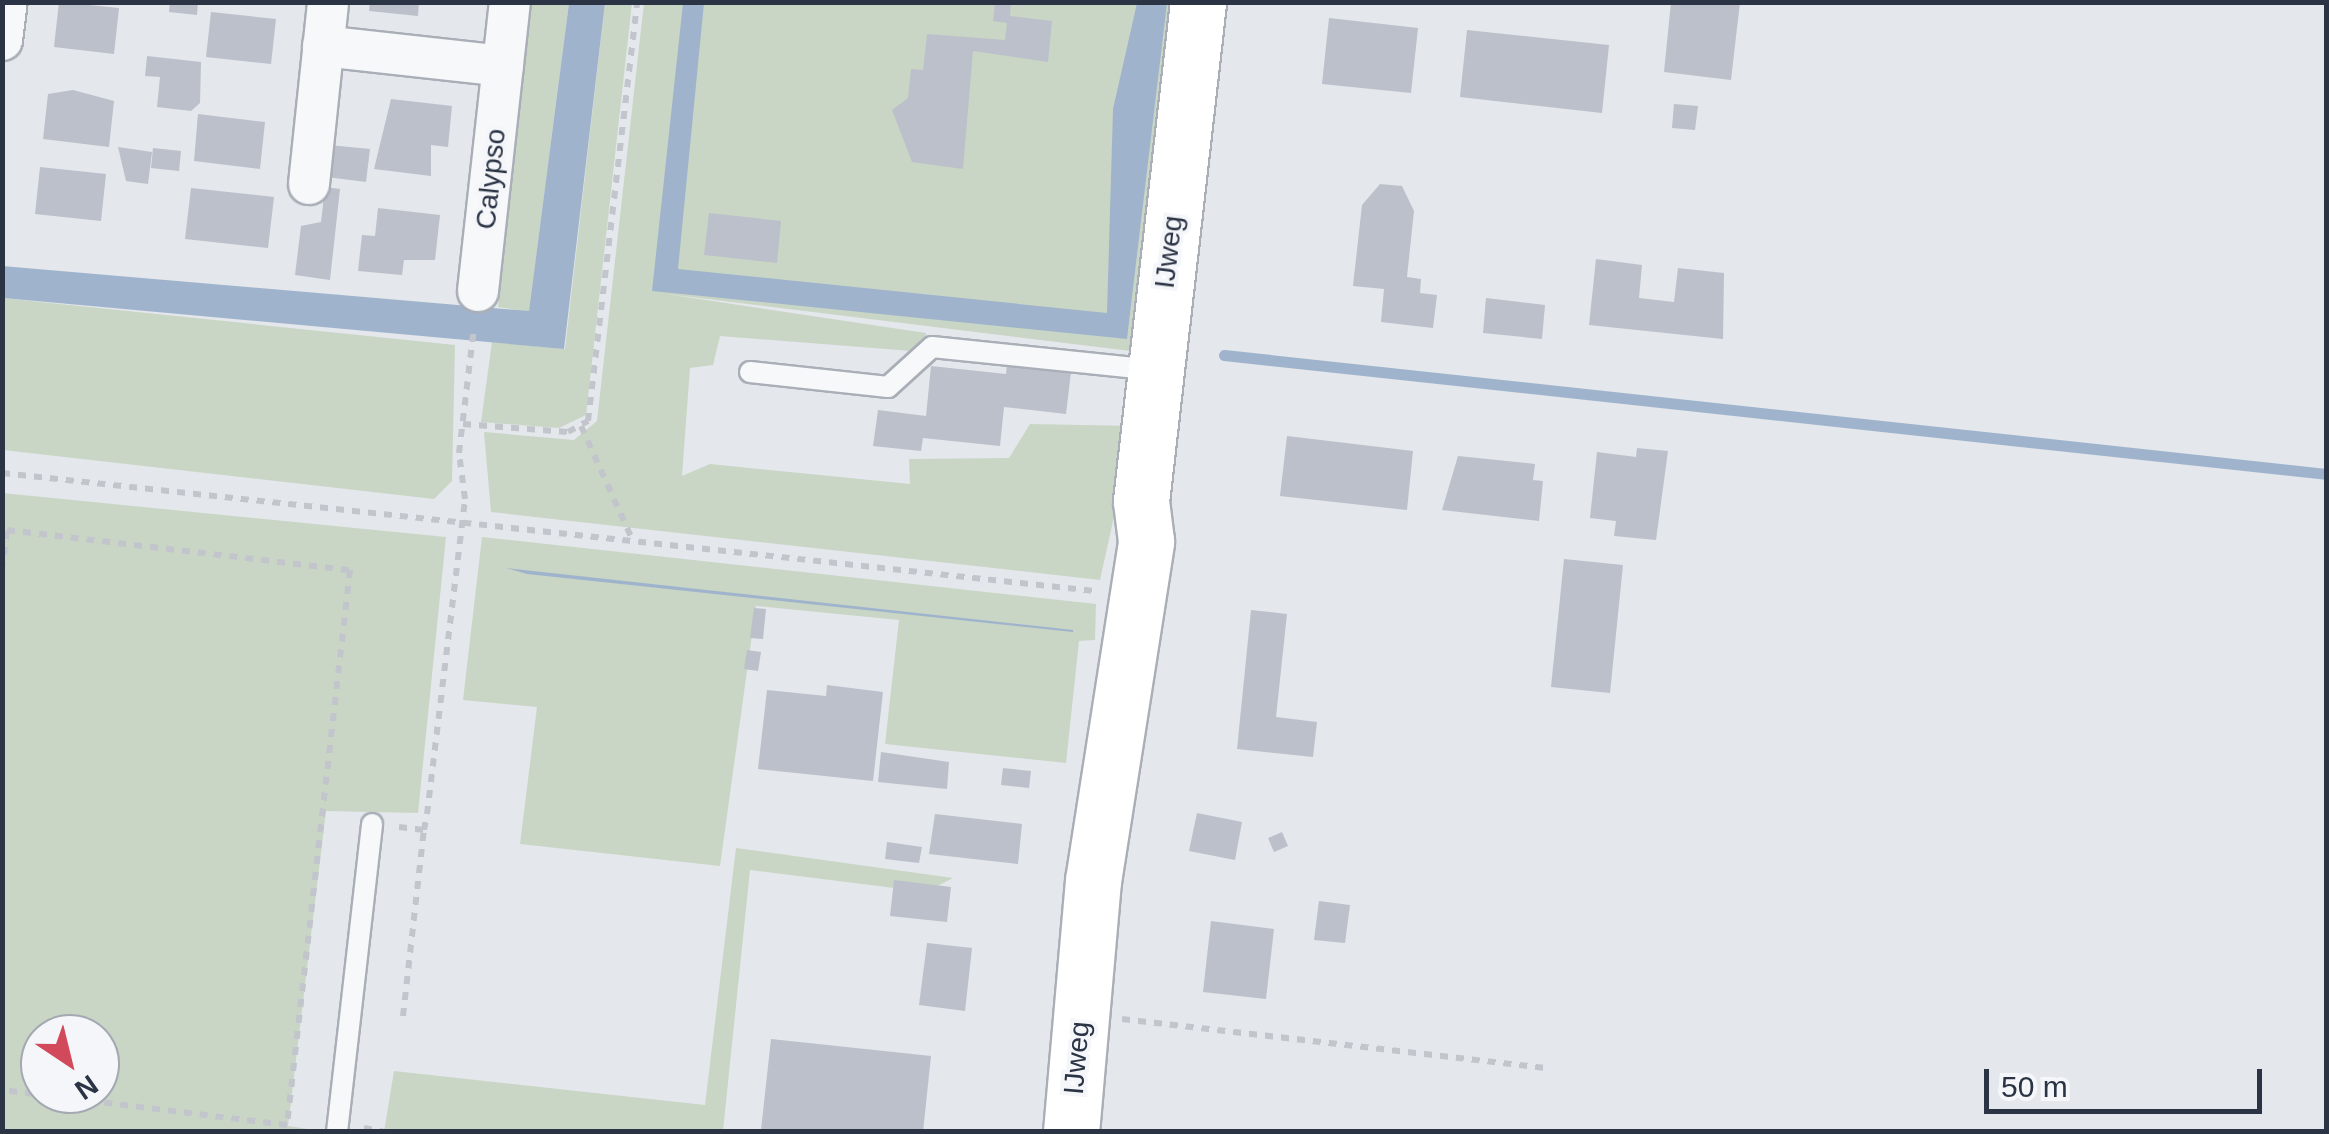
<!DOCTYPE html>
<style>
body{margin:0}
#map{position:relative;width:2329px;height:1134px;overflow:hidden;background:#e4e7ec;font-family:Arial,sans-serif}
div>[style]{position:absolute}
.green>*{inset:0;background:#c9d6c5}
.water>*{inset:0;background:#9fb4cc}
.stream>*{height:11px;margin:-5.5px;padding:0 5.5px;transform-origin:5.5px;border-radius:5.5px;background:#9fb4cc}
.building>*{inset:0;background:#bbc0ca}
.path>*{height:6px;margin-top:-3px;transform-origin:0;background:repeating-linear-gradient(90deg,#c2c5cb 0 8px,transparent 0 16px)}
.roads{filter:drop-shadow(2px 0 #a9aeb7) drop-shadow(-2px 0 #a9aeb7) drop-shadow(0 2px #a9aeb7) drop-shadow(0 -2px #a9aeb7)}
.lane>*{height:20px;margin:-10px;padding:0 10px;transform-origin:10px;border-radius:10px;background:#f7f8fa}
.street>*{height:40px;margin:-20px;padding:0 20px;transform-origin:20px;border-radius:20px;background:#f7f8fa}
.secondary>*{height:55px;margin:-27.5px;padding:0 27.5px;transform-origin:27.5px;border-radius:27.5px;background:#fff}
span{translate:-50% -50%;white-space:nowrap;text-align:center;line-height:1.15;-webkit-text-stroke:8px #f4f6f9;paint-order:stroke}
.street-label{font-size:28px;color:#2b3445}
.frame{position:absolute;inset:0;border:5px solid #2b3445;pointer-events:none}
.north{position:absolute;left:20px;top:1014px;width:100px;height:100px;box-sizing:border-box;background:#f4f6f9;border:2px solid #a4a8b1;border-radius:50%;rotate:145deg;font-size:28px;font-weight:700;line-height:40px;text-align:center;color:#2b3445}
.north::after{content:'';display:block;margin:auto;width:35px;height:45px;background:#d1495b;clip-path:polygon(50% 0,100% 100%,50% 72%,0 100%)}
.scale{position:absolute;left:1984px;top:1069px;width:278px;height:45px;box-sizing:border-box;border:5px solid #2b3445;border-top:0;padding-left:12px;font-size:30px;line-height:35px;white-space:nowrap;color:#2b3445;-webkit-text-stroke:8px #f4f6f9;paint-order:stroke}
</style>
<div id="map">
<div class="green">
<div style="clip-path:polygon(528px 3px,569px 3px,529px 312px,498px 307px)"></div>
<div style="clip-path:polygon(605px 3px,632px 3px,586px 415px,559px 428px,481px 422px,492px 342px,565px 349px)"></div>
<div style="clip-path:polygon(644px 3px,1177px 3px,1139px 352px,666px 294px,926px 333px,924px 352px,720px 336px,713px 365px,690px 368px,682px 476px,710px 464px,910px 484px,909px 459px,1009px 458px,1030px 424px,1134px 426px,1100px 580px,491px 512px,484px 432px,574px 440px,597px 421px)"></div>
<div style="clip-path:polygon(2px 298px,455px 345px,452px 481px,434px 499px,3px 450px)"></div>
<div style="clip-path:polygon(evenodd,2px 493px,446px 537px,418px 813px,326px 811px,288px 1126px,321px 1131px,3px 1131px,2px 493px,40px 1034px,100px 1034px,100px 1094px,40px 1094px,40px 1034px)"></div>
<div style="clip-path:polygon(482px 537px,1096px 604px,1095px 640px,1079px 641px,1066px 763px,885px 744px,899px 620px,756px 606px,720px 866px,520px 844px,537px 707px,463px 700px)"></div>
<div style="clip-path:polygon(736px 848px,953px 878px,926px 892px,750px 870px,723px 1131px,384px 1132px,394px 1071px,705px 1105px)"></div>
</div>
<div class="water">
<div style="clip-path:polygon(569px 3px,605px 3px,564px 349px,3px 298px,2px 266px,529px 311px)"></div>
<div style="clip-path:polygon(704px 3px,678px 269px,1107px 313px,1113px 109px,1137px 3px,1167px 3px,1127px 339px,652px 291px,683px 3px)"></div>
<div style="clip-path:polygon(506px 568px,1073px 630px,1073px 632px,527px 574px)"></div>
</div>
<div class="stream">
<div style="left:1224px;top:355px;width:1108px;rotate:6.16deg"></div>
</div>
<div class="building">
<div style="clip-path:polygon(59px 2px,119px 8px,114px 54px,54px 47px)"></div>
<div style="clip-path:polygon(170px 2px,198px 2px,197px 15px,169px 12px)"></div>
<div style="clip-path:polygon(370px 2px,419px 2px,418px 16px,369px 11px)"></div>
<div style="clip-path:polygon(995px 2px,1011px 2px,1010px 16px,1052px 21px,1048px 62px,973px 51px,963px 169px,912px 162px,892px 110px,908px 98px,911px 69px,923px 70px,927px 34px,1005px 40px,1007px 23px,993px 21px)"></div>
<div style="clip-path:polygon(1671px 2px,1740px 2px,1731px 80px,1664px 72px)"></div>
<div style="clip-path:polygon(211px 12px,276px 19px,271px 64px,206px 57px)"></div>
<div style="clip-path:polygon(1329px 18px,1418px 28px,1411px 93px,1322px 84px)"></div>
<div style="clip-path:polygon(1467px 30px,1609px 45px,1602px 113px,1460px 97px)"></div>
<div style="clip-path:polygon(147px 56px,201px 62px,200px 103px,191px 111px,157px 107px,160px 77px,145px 76px)"></div>
<div style="clip-path:polygon(73px 90px,114px 101px,109px 147px,43px 139px,48px 94px)"></div>
<div style="clip-path:polygon(391px 99px,452px 106px,448px 147px,431px 145px,431px 176px,374px 169px)"></div>
<div style="clip-path:polygon(1674px 104px,1698px 106px,1695px 130px,1672px 128px)"></div>
<div style="clip-path:polygon(198px 114px,265px 122px,260px 169px,194px 161px)"></div>
<div style="clip-path:polygon(329px 145px,370px 149px,366px 182px,326px 177px)"></div>
<div style="clip-path:polygon(118px 147px,152px 152px,148px 184px,126px 181px)"></div>
<div style="clip-path:polygon(153px 148px,181px 151px,179px 171px,151px 168px)"></div>
<div style="clip-path:polygon(40px 167px,106px 174px,101px 221px,35px 214px)"></div>
<div style="clip-path:polygon(1380px 184px,1402px 186px,1414px 211px,1407px 277px,1421px 279px,1420px 293px,1437px 295px,1433px 328px,1381px 322px,1384px 289px,1353px 286px,1362px 205px)"></div>
<div style="clip-path:polygon(325px 187px,340px 189px,330px 280px,295px 275px,301px 226px,321px 222px)"></div>
<div style="clip-path:polygon(191px 188px,274px 197px,268px 248px,185px 239px)"></div>
<div style="clip-path:polygon(378px 208px,440px 215px,435px 260px,404px 260px,402px 275px,358px 271px,362px 235px,375px 236px)"></div>
<div style="clip-path:polygon(709px 213px,781px 221px,777px 263px,704px 255px)"></div>
<div style="clip-path:polygon(1596px 259px,1642px 265px,1639px 298px,1674px 302px,1678px 268px,1724px 273px,1723px 339px,1589px 325px)"></div>
<div style="clip-path:polygon(1486px 298px,1545px 305px,1542px 339px,1483px 333px)"></div>
<div style="clip-path:polygon(1007px 364px,1071px 372px,1066px 414px,1004px 407px,1000px 446px,923px 438px,921px 451px,873px 446px,878px 410px,926px 416px,931px 366px,1006px 374px)"></div>
<div style="clip-path:polygon(1287px 436px,1413px 451px,1407px 510px,1280px 496px)"></div>
<div style="clip-path:polygon(1637px 448px,1668px 451px,1656px 540px,1614px 536px,1616px 521px,1590px 518px,1597px 452px,1636px 457px)"></div>
<div style="clip-path:polygon(1458px 456px,1535px 464px,1533px 480px,1543px 481px,1539px 521px,1442px 510px)"></div>
<div style="clip-path:polygon(1564px 559px,1623px 565px,1610px 693px,1551px 687px)"></div>
<div style="clip-path:polygon(754px 608px,766px 609px,763px 639px,750px 638px)"></div>
<div style="clip-path:polygon(1251px 610px,1287px 614px,1276px 717px,1317px 722px,1313px 757px,1237px 749px)"></div>
<div style="clip-path:polygon(747px 650px,761px 652px,758px 671px,744px 669px)"></div>
<div style="clip-path:polygon(827px 685px,883px 692px,873px 781px,758px 769px,767px 690px,826px 696px)"></div>
<div style="clip-path:polygon(881px 752px,949px 762px,947px 789px,878px 782px)"></div>
<div style="clip-path:polygon(1003px 768px,1031px 771px,1029px 788px,1001px 785px)"></div>
<div style="clip-path:polygon(1197px 813px,1242px 822px,1235px 860px,1189px 851px)"></div>
<div style="clip-path:polygon(935px 814px,1022px 824px,1018px 864px,929px 854px)"></div>
<div style="clip-path:polygon(1282px 832px,1288px 846px,1274px 852px,1268px 838px)"></div>
<div style="clip-path:polygon(887px 842px,922px 847px,919px 863px,885px 859px)"></div>
<div style="clip-path:polygon(894px 880px,951px 887px,947px 922px,890px 916px)"></div>
<div style="clip-path:polygon(1319px 901px,1350px 905px,1345px 943px,1314px 940px)"></div>
<div style="clip-path:polygon(1211px 921px,1274px 929px,1266px 999px,1203px 992px)"></div>
<div style="clip-path:polygon(927px 943px,972px 948px,965px 1011px,919px 1005px)"></div>
<div style="clip-path:polygon(771px 1039px,931px 1056px,923px 1132px,761px 1130px)"></div>
</div>
<div class="path">
<div style="left:463px;top:424px;width:105px;rotate:4.4deg"></div>
<div style="left:568px;top:432px;width:23px;rotate:-29deg"></div>
<div style="left:588px;top:421px;width:422px;rotate:-83.3deg"></div>
<div style="left:581px;top:426px;width:126px;rotate:65.7deg"></div>
<div style="left:2px;top:473px;width:1099px;rotate:6.16deg"></div>
<div style="left:2px;top:571px;width:41px;rotate:-83deg"></div>
<div style="left:7px;top:530px;width:345px;rotate:6.7deg"></div>
<div style="left:350px;top:570px;width:559px;rotate:96.48deg"></div>
<div style="left:287px;top:1125px;width:287px;rotate:-173deg"></div>
<div style="left:399px;top:827px;width:25px;rotate:7deg"></div>
<div style="left:424px;top:830px;width:16px;rotate:-79deg"></div>
<div style="left:427px;top:814px;width:317px;rotate:-83.1deg"></div>
<div style="left:465px;top:499px;width:46px;rotate:-97.4deg"></div>
<div style="left:459px;top:453px;width:127px;rotate:-83.2deg"></div>
<div style="left:403px;top:1016px;width:187px;rotate:-83.6deg"></div>
<div style="left:1122px;top:1019px;width:424px;rotate:6.6deg"></div>
<div style="left:364px;top:1128px;width:21px;rotate:11deg"></div>
</div>
<div class="roads">
<div class="lane">
<div style="left:750px;top:372px;width:139px;rotate:6.2deg"></div>
<div style="left:888px;top:387px;width:59px;rotate:-42.3deg"></div>
<div style="left:932px;top:347px;width:223px;rotate:5.9deg"></div>
<div style="left:337px;top:1132px;width:310px;rotate:-83.5deg"></div>
</div>
<div class="street">
<div style="left:2px;top:40px;width:38px;rotate:-83deg"></div>
<div style="left:323px;top:46px;width:181px;rotate:6.3deg"></div>
<div style="left:309px;top:184px;width:183px;rotate:-84deg"></div>
<div style="left:478px;top:291px;width:291px;rotate:-83.7deg"></div>
</div>
<div class="secondary">
<div style="left:1071px;top:1132px;width:252px;rotate:-85deg"></div>
<div style="left:1093px;top:881px;width:344px;rotate:-81.1deg"></div>
<div style="left:1146px;top:541px;width:40px;rotate:-97.1deg"></div>
<div style="left:1141px;top:501px;width:502px;rotate:-83.48deg"></div>
</div>
</div>
<div class="street-label">
<span style="left:491px;top:179px;rotate:-84deg">Calypso</span>
<span style="left:1169px;top:252px;rotate:-83deg">IJweg</span>
<span style="left:1077px;top:1058px;rotate:-85deg">IJweg</span>
</div>
<div class="frame"></div>
<div class="north">N</div>
<div class="scale">50 m</div>
</div>
